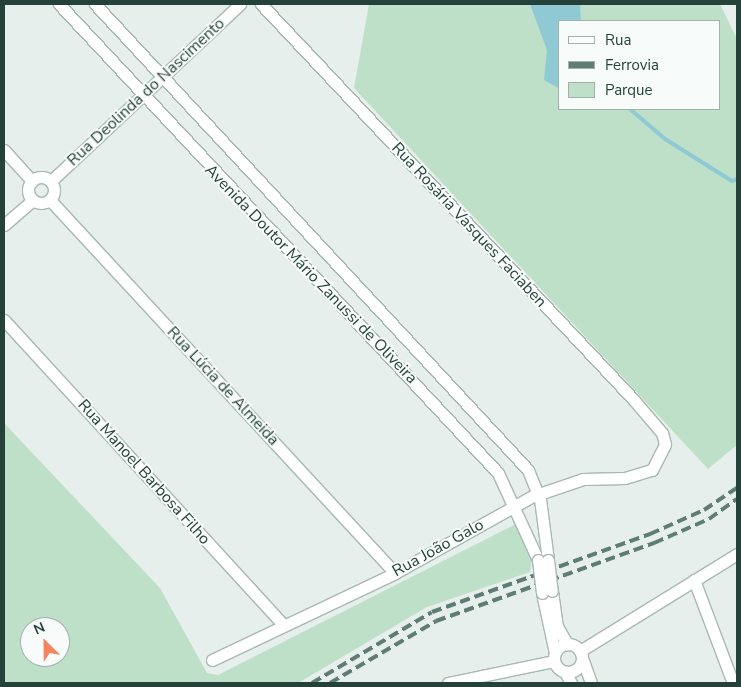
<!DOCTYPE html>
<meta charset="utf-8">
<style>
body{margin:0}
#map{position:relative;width:741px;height:687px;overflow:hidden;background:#e6efeb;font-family:"Nunito Sans",sans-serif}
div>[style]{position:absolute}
.green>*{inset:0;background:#bfe0c8}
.water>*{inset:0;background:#8ec9d4}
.stream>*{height:4px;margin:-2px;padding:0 2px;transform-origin:2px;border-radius:2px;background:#8ec9d4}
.roads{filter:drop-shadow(1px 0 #a8b8b2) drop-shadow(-1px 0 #a8b8b2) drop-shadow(0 1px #a8b8b2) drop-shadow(0 -1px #a8b8b2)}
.street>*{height:11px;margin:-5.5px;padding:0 5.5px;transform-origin:5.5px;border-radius:5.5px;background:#fff}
.street>.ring{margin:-5.5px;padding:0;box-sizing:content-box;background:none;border:11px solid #fff;border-radius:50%}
.rail>*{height:4px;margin-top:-2px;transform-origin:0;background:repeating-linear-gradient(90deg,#5f7d75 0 10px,transparent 0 15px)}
.bridges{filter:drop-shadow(1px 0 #a8b8b2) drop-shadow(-1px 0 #a8b8b2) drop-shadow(0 1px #a8b8b2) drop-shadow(0 -1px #a8b8b2)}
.street-bridge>*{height:11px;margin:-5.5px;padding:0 5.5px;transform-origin:5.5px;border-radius:5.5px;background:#fff}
span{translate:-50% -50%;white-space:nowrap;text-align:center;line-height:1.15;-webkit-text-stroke:4px #f7fbf9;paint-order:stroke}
.street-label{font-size:16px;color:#24423a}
.frame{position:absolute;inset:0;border:5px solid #24423a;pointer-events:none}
.legend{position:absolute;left:558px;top:20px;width:162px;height:90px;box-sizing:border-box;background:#f7fbf9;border:1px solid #a3b1ad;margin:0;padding:6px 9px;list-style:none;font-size:15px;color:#24423a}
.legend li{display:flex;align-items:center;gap:10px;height:25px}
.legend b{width:25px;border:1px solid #a3b1ad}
.north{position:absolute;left:20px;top:617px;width:50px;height:50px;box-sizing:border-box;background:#f7fbf9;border:1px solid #a3b1ad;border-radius:50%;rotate:337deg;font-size:14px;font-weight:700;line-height:20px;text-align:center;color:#24423a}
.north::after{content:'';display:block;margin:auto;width:18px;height:22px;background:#f4845f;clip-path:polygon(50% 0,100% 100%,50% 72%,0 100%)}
</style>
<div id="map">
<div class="green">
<div style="clip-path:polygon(evenodd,369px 4px,720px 4px,737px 39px,737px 445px,708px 469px,354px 88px,369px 4px,560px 21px,720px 21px,720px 109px,560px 109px,560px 21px)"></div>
<div style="clip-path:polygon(evenodd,4px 423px,160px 588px,207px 673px,218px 675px,516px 524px,532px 558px,530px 572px,427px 607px,298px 683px,4px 683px,4px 423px,30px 627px,60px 627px,60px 657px,30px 657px,30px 627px)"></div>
</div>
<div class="water">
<div style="clip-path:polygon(530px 4px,580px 4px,581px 21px,560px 21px,560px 89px,544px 80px,547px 50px)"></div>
</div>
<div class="stream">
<div style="left:630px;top:109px;width:46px;rotate:40.6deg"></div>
<div style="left:665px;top:139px;width:79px;rotate:32.1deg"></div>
<div style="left:732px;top:181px;width:5px;rotate:-22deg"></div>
</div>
<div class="roads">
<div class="street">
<div style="left:59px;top:4px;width:642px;rotate:46.89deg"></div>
<div style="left:498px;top:473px;width:96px;rotate:65.3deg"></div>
<div style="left:95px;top:4px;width:636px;rotate:47.1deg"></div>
<div style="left:528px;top:470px;width:31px;rotate:68deg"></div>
<div style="left:540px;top:499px;width:62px;rotate:82.5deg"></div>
<div style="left:4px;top:150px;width:42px;rotate:47.9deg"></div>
<div class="ring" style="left:28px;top:177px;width:15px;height:15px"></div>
<div style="left:51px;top:181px;width:259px;rotate:-43.1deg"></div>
<div style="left:50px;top:200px;width:508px;rotate:47.23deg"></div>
<div style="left:4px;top:225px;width:38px;rotate:-41deg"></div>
<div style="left:4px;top:320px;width:413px;rotate:47.5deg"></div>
<div style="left:694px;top:580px;width:110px;rotate:69.3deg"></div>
<div style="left:552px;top:591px;width:35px;rotate:82deg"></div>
<div style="left:557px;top:626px;width:21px;rotate:61deg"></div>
<div style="left:542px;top:593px;width:61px;rotate:77.8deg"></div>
<div class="ring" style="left:554px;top:644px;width:17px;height:17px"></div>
<div style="left:580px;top:651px;width:185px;rotate:-31.7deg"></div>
<div style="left:582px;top:658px;width:27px;rotate:70deg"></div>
<div style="left:212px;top:660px;width:203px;rotate:-25.4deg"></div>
<div style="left:395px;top:573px;width:158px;rotate:-29.2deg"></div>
<div style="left:533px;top:496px;width:53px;rotate:-18.8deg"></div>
<div style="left:583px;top:479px;width:42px;rotate:-1.4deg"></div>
<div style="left:625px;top:478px;width:28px;rotate:-17deg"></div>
<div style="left:652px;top:470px;width:29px;rotate:-63deg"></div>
<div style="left:665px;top:444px;width:11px;rotate:-105deg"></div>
<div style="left:662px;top:433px;width:45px;rotate:-130.5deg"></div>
<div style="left:633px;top:399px;width:543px;rotate:-133.28deg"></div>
<div style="left:565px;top:672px;width:13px;rotate:61deg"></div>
<div style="left:448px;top:683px;width:108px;rotate:-11.7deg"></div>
</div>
</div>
<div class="rail">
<div style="left:312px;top:683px;width:139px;rotate:-30.6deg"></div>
<div style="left:432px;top:612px;width:232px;rotate:-19.7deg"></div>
<div style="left:650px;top:534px;width:59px;rotate:-24deg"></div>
<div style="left:704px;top:510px;width:40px;rotate:-34deg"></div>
<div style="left:330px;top:683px;width:123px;rotate:-30.3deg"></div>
<div style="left:436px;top:621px;width:232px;rotate:-19.7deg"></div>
<div style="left:654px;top:543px;width:60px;rotate:-23.6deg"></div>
<div style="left:709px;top:519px;width:34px;rotate:-36deg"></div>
</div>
<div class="bridges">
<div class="street-bridge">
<div style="left:538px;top:560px;width:33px;rotate:83deg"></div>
<div style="left:548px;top:560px;width:31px;rotate:83deg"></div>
</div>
</div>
<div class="street-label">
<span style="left:146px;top:92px;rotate:-43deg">Rua Deolinda do Nascimento</span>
<span style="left:469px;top:225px;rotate:47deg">Rua Rosária Vasques Faciaben</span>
<span style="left:311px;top:274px;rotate:46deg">Avenida Doutor Mário Zanussi de Oliveira</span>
<span style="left:223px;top:386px;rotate:47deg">Rua Lúcia de Almeida</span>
<span style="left:144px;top:472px;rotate:48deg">Rua Manoel Barbosa Filho</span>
<span style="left:438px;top:548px;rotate:-29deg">Rua João Galo</span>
</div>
<div class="frame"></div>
<ul class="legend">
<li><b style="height:6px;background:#fff"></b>Rua</li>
<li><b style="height:6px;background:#5f7d75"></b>Ferrovia</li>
<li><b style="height:14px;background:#bfe0c8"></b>Parque</li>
</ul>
<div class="north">N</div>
</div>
